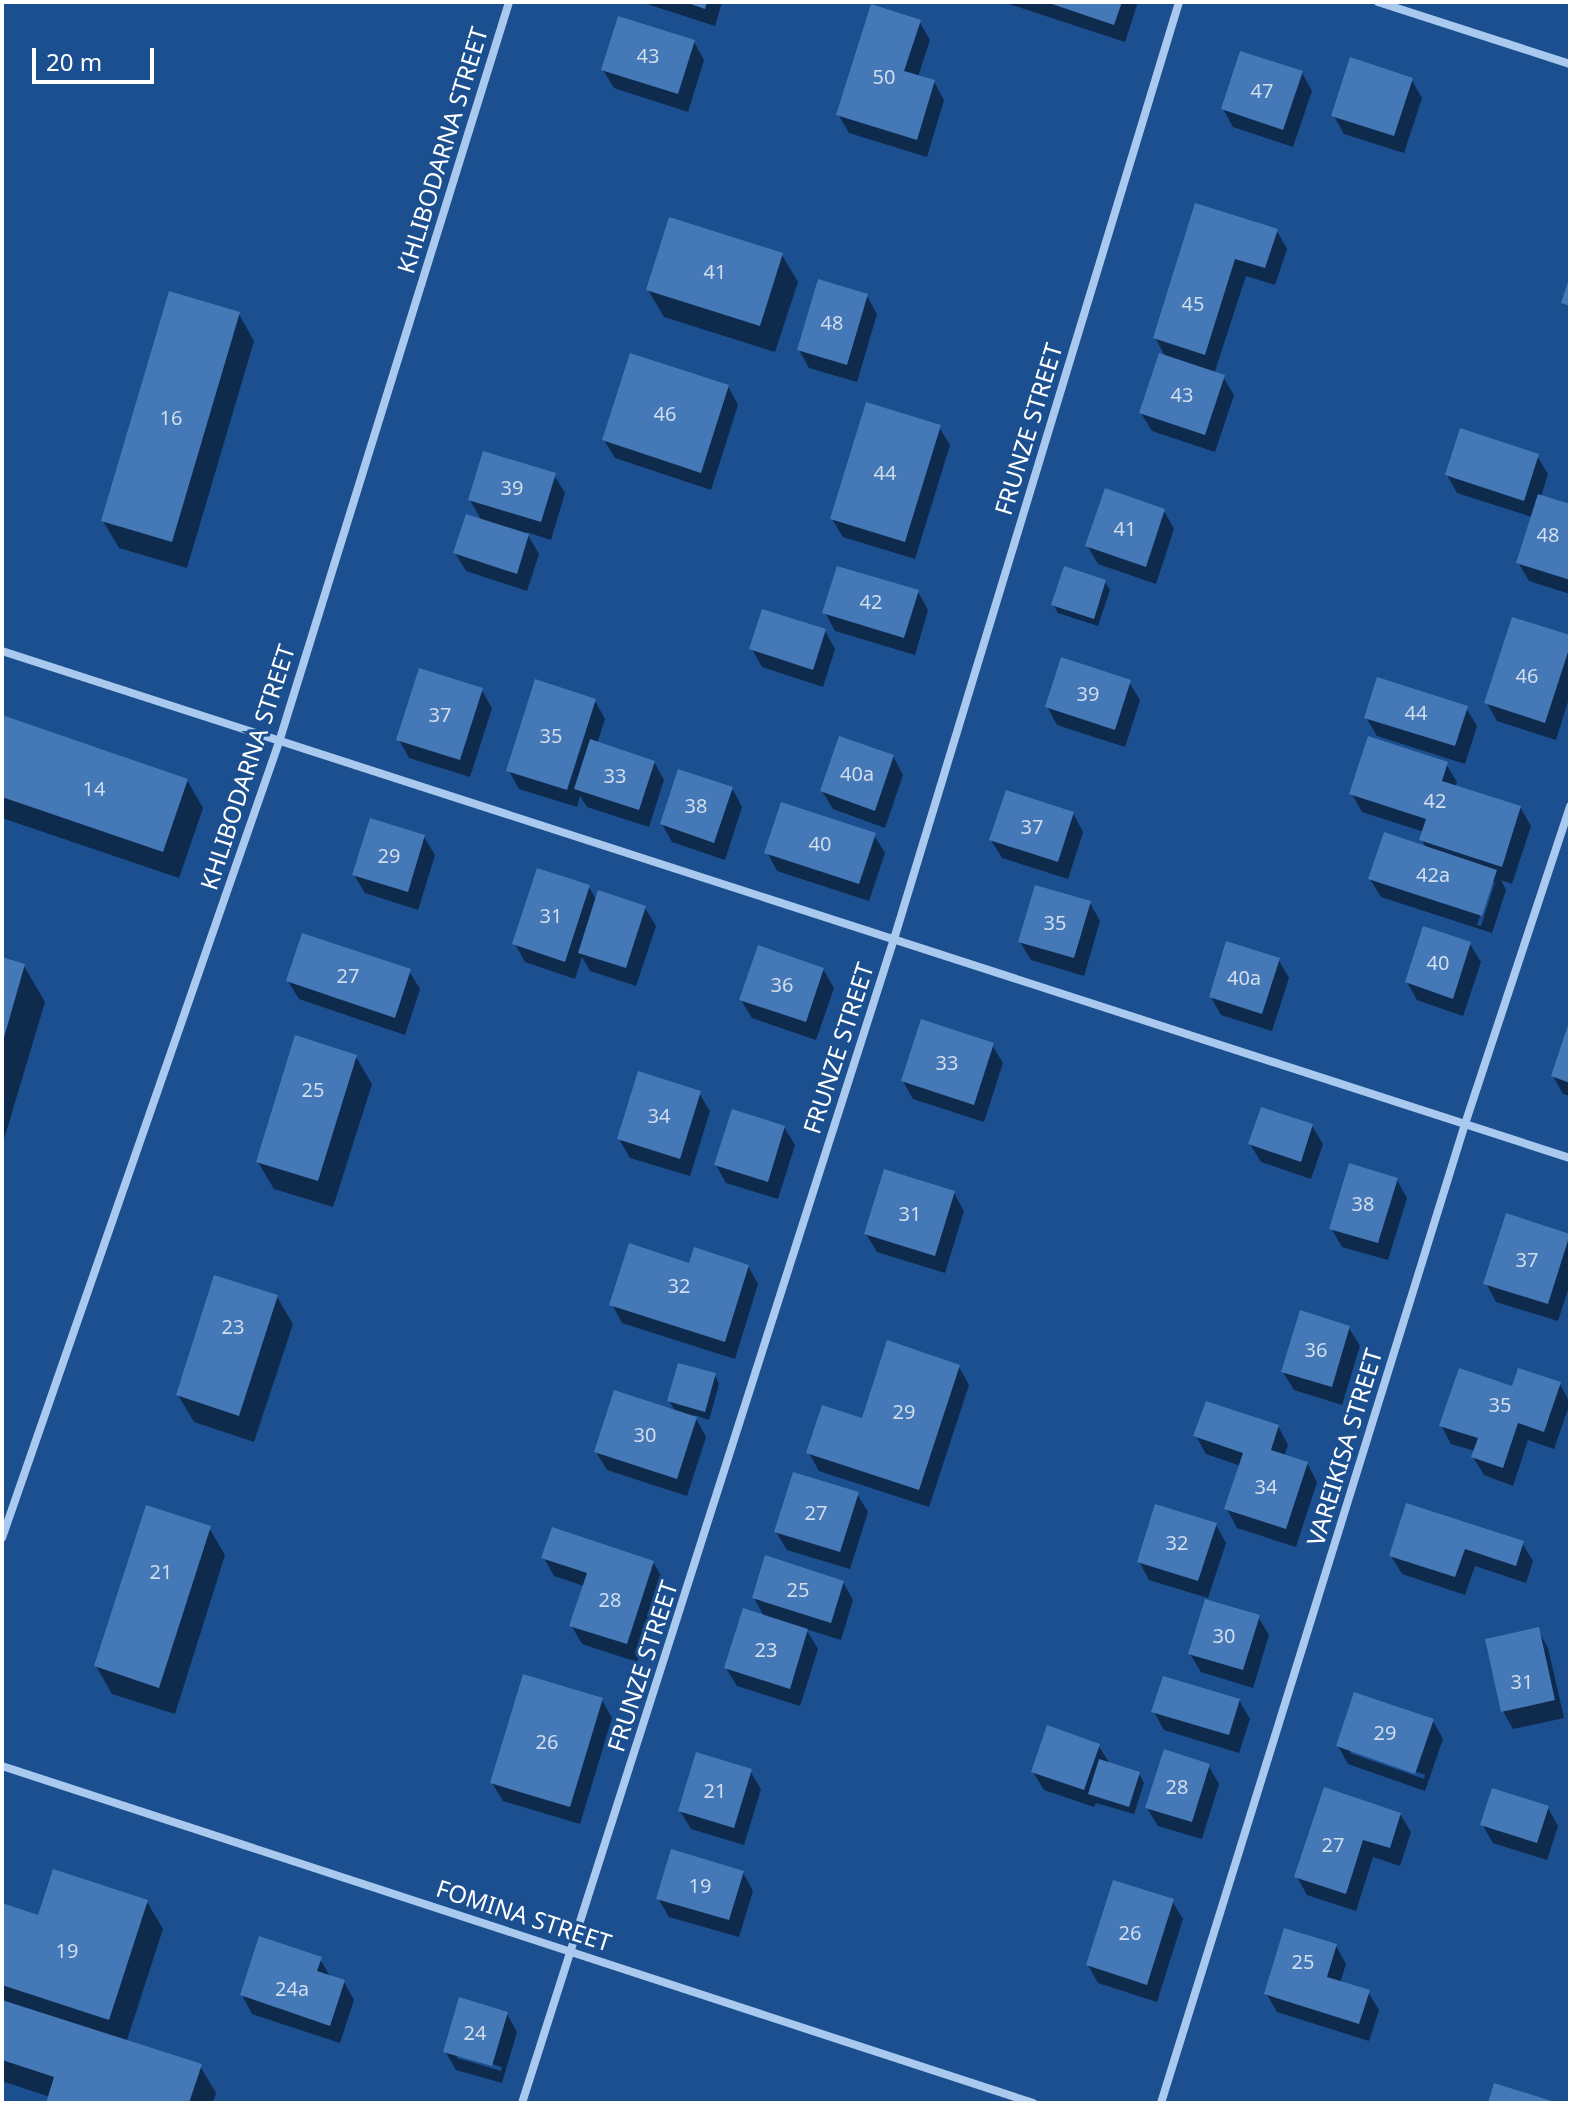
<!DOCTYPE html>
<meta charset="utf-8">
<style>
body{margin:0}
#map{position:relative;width:1572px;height:2105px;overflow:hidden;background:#1b4f8f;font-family:"Noto Sans",sans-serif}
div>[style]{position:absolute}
.shadow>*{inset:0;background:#0007}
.building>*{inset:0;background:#4478b7}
.street>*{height:8px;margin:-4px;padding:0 4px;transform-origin:4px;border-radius:4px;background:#a9c9ee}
span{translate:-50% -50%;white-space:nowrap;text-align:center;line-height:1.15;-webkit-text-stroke:6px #1b4f8f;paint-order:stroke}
.number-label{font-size:20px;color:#d0dded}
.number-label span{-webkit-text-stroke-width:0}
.street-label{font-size:24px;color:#fff}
.frame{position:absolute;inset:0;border:4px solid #fff;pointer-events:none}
.scale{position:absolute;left:32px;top:48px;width:122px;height:36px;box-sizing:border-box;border:4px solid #fff;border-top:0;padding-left:10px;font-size:24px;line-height:28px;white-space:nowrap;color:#fff;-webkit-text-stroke:6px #1b4f8f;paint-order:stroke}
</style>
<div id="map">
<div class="shadow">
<div style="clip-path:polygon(641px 2px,722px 2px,715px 26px)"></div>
<div style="clip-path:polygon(1003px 2px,1138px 2px,1125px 42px)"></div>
<div style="clip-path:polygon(919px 21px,930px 40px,918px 77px,934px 82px,944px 100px,927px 157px,849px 133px,838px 114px)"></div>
<div style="clip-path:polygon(694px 42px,704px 60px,688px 112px,614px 88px,603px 70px)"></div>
<div style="clip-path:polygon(1302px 73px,1312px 91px,1293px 147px,1233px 127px,1223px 109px)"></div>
<div style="clip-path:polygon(1411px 79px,1422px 98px,1404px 153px,1344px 134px,1334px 116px)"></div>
<div style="clip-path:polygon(1197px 205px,1277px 231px,1287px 249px,1275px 285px,1246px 276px,1214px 374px,1223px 377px,1234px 395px,1215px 452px,1152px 431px,1141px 413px,1166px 358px,1155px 337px)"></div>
<div style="clip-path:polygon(782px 255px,798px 282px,775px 352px,664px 317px,648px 290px)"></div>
<div style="clip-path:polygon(867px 296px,877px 314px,857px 382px,809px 368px,799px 350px)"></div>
<div style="clip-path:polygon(239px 314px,254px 341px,187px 568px,119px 548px,103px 521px)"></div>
<div style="clip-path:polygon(728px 386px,738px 405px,711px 490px,615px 458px,604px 440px)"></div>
<div style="clip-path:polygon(939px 427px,950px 445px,915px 559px,843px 537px,832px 519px)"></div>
<div style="clip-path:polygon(1537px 456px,1548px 474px,1541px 497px,1570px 507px,1570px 594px,1529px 581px,1518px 562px,1532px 517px,1457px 493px,1447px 475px)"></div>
<div style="clip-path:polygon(554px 475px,565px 493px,551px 540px,526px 532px,539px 554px,527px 591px,466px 571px,455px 553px,482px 521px,470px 500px)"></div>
<div style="clip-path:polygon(1164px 511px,1174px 529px,1156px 584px,1098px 564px,1087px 545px)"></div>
<div style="clip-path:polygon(1105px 582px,1110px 590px,1098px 626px,1058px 613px,1053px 604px)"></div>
<div style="clip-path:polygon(918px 592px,928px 610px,915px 655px,835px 631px,825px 612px)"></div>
<div style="clip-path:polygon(825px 631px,835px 649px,823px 687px,762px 667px,752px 649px)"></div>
<div style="clip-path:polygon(1570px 637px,1570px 695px,1556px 740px,1497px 721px,1487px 703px)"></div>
<div style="clip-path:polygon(1129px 682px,1140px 700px,1125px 747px,1057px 725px,1047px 706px)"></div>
<div style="clip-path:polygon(481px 689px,492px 708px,470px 777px,409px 758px,399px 740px)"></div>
<div style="clip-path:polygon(595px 701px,605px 719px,597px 744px,654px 762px,664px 780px,649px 827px,587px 807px,580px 796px,577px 807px,519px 789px,509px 771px)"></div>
<div style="clip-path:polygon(1466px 708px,1477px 726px,1465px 764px,1377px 736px,1366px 717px)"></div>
<div style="clip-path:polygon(2px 717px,187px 780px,203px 808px,179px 878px,2px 818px)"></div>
<div style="clip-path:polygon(893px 756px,903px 775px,885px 828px,833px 809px,822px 791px)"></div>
<div style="clip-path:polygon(evenodd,1446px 764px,1457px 782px,1455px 787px,1520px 807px,1531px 826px,1512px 884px,1501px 880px,1506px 890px,1492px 933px,1381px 897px,1370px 879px,1427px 849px,1421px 839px,1424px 832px,1362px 812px,1352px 794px,1446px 764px,1491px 882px,1495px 882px,1481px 926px,1477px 925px,1491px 882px)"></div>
<div style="clip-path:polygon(732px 788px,742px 807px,725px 860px,672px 842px,662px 824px)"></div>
<div style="clip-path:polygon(1073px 813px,1083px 832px,1068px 879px,1002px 858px,991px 840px)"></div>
<div style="clip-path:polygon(874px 835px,885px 853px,869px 901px,777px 871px,767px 852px)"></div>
<div style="clip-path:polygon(424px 837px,435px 855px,418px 910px,365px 893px,354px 875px)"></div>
<div style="clip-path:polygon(589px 887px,597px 901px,645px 908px,656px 926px,636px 986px,590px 971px,582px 957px,575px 979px,525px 962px,515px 944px)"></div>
<div style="clip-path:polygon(1090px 903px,1100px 921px,1084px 976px,1031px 960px,1020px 942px)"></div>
<div style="clip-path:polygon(1470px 944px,1481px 962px,1463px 1016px,1417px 1000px,1407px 982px)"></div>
<div style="clip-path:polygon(2px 959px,24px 966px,45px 1002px,2px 1146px)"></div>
<div style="clip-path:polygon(1278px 959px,1289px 978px,1272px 1031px,1221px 1015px,1211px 997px)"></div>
<div style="clip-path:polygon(823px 969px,834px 988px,816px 1040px,752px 1018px,741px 1000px)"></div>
<div style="clip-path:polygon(409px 971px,420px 989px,405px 1035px,299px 999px,288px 981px)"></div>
<div style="clip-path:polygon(1570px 1024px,1570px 1096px,1563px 1094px,1553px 1076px)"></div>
<div style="clip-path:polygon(992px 1045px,1003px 1063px,984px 1122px,913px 1099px,903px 1081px)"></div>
<div style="clip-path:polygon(356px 1057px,372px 1084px,333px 1207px,274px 1189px,258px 1162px)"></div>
<div style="clip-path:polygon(699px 1093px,710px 1111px,690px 1176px,630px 1158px,619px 1139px)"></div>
<div style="clip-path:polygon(1312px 1126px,1323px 1144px,1311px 1179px,1261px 1162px,1250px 1144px)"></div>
<div style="clip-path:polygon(784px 1127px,795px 1145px,778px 1199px,726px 1183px,716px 1165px)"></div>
<div style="clip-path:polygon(1397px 1180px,1407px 1198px,1388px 1260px,1342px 1247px,1331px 1228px)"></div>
<div style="clip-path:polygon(954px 1193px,964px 1211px,945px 1273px,877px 1252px,866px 1234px)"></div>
<div style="clip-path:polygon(1569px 1236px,1570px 1284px,1558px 1321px,1496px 1302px,1486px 1283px)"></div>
<div style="clip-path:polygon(690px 1265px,748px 1266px,758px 1284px,735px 1359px,622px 1323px,612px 1304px)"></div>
<div style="clip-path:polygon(277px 1297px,293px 1324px,254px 1442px,194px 1422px,178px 1395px)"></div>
<div style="clip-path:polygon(1349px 1328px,1360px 1346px,1342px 1405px,1294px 1390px,1283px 1372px)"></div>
<div style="clip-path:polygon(959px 1367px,969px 1385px,929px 1507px,819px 1471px,809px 1453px)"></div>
<div style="clip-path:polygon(715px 1375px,719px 1384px,709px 1420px,694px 1415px,706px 1437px,687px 1496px,607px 1470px,596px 1452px,676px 1412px,669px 1401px)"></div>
<div style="clip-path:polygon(1560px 1384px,1570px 1403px,1554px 1449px,1528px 1440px,1513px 1486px,1484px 1475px,1473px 1457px,1475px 1451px,1451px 1444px,1441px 1425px,1513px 1388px)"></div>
<div style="clip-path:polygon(1278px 1426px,1288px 1445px,1284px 1456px,1307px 1463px,1317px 1482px,1296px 1547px,1237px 1528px,1227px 1509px,1241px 1466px,1206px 1454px,1196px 1436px)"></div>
<div style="clip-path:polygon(857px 1494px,868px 1512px,850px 1569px,787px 1550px,776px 1532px)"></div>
<div style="clip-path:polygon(1216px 1525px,1226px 1543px,1207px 1601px,1258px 1617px,1269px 1635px,1253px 1688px,1201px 1672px,1190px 1654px,1208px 1598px,1149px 1580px,1139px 1561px)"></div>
<div style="clip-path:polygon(209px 1528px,225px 1555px,175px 1714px,112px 1694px,96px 1666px)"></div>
<div style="clip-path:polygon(1522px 1543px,1533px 1561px,1526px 1583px,1475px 1566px,1465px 1595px,1402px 1574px,1391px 1556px)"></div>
<div style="clip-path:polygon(544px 1558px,653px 1562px,664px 1581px,637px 1662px,582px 1644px,571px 1625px,584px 1586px,554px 1576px)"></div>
<div style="clip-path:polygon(843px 1582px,853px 1600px,841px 1640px,806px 1629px,818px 1649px,800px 1706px,737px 1686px,726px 1668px,765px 1618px,754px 1598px)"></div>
<div style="clip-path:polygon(1538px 1630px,1548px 1648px,1564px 1718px,1513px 1729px,1503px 1711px)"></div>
<div style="clip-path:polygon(602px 1700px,612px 1718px,580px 1824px,503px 1801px,492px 1783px)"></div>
<div style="clip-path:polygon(1239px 1700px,1250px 1719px,1239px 1753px,1164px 1730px,1154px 1712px)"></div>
<div style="clip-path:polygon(evenodd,1433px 1721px,1443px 1739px,1425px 1791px,1348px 1764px,1338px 1746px,1433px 1721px,1350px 1749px,1425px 1775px,1424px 1779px,1350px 1753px,1350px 1749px)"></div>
<div style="clip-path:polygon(1098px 1745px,1110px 1764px,1139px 1774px,1144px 1783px,1134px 1814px,1096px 1803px,1094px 1807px,1044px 1790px,1033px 1772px)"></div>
<div style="clip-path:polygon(1208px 1765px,1219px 1784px,1202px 1839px,1158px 1826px,1147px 1808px)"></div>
<div style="clip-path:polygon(750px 1771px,761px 1789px,744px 1845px,691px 1829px,680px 1811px)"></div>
<div style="clip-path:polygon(1548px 1808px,1558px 1826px,1547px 1860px,1493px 1843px,1482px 1824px)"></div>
<div style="clip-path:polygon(1400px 1814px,1411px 1832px,1400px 1866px,1373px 1857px,1356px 1911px,1307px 1895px,1297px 1877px)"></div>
<div style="clip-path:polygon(743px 1873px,753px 1891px,739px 1937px,669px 1917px,658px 1898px)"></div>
<div style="clip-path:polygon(1172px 1901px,1183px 1919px,1157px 2002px,1098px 1983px,1088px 1965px)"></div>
<div style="clip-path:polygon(147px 1902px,163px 1929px,127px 2040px,200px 2066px,216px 2093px,213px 2103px,48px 2103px,50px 2097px,2px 2081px,2px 1905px,39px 1918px)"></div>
<div style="clip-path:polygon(1336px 1946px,1346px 1964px,1340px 1983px,1368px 1992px,1379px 2010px,1369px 2041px,1277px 2012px,1266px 1993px)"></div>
<div style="clip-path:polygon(320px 1959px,331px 1978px,344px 1982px,354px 2000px,340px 2043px,252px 2014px,242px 1995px)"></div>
<div style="clip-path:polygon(evenodd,507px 2014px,517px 2032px,502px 2083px,456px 2070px,445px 2051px,507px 2014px,457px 2054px,502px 2067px,501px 2071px,457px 2058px,457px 2054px)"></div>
</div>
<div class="building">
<div style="clip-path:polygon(685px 2px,707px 2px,705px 9px)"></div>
<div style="clip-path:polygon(1046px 2px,1122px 2px,1114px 25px)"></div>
<div style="clip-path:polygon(871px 4px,921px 20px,904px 71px,935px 80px,917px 140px,836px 115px)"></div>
<div style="clip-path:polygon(618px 16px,695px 40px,678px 94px,601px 70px)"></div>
<div style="clip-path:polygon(1240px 51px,1303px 71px,1283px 130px,1221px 109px)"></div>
<div style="clip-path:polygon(1350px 57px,1413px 78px,1394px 136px,1331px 116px)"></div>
<div style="clip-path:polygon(1195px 203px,1278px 229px,1265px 268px,1235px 259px,1205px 355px,1153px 338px)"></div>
<div style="clip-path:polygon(669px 217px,783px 253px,760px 326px,646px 290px)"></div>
<div style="clip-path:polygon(1570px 276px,1570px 306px,1561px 303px)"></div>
<div style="clip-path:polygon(818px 279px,868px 294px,847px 365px,797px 350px)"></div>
<div style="clip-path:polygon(169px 291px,240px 312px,172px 542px,101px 521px)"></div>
<div style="clip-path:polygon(630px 353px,729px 385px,701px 473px,602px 440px)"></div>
<div style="clip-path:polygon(1159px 353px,1225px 375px,1205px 435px,1139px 413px)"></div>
<div style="clip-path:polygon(866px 402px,941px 425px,905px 542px,830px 519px)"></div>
<div style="clip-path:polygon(1460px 428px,1539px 454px,1524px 501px,1445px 475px)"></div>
<div style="clip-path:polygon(483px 451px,556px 473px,541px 522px,468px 500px)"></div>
<div style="clip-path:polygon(1105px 488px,1165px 509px,1146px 567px,1085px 546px)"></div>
<div style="clip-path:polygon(1538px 494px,1570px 504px,1570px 580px,1516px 563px)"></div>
<div style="clip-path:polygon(466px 514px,529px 534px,517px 574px,453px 553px)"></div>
<div style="clip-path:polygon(837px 566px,919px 590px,904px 638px,822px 613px)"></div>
<div style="clip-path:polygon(1064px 566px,1106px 580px,1094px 619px,1051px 605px)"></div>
<div style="clip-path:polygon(762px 609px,826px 629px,813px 670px,749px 649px)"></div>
<div style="clip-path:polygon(1512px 617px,1570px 635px,1570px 646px,1545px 723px,1484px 703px)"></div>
<div style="clip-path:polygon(1061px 657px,1131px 680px,1115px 730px,1045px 707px)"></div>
<div style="clip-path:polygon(419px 668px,483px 688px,460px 760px,396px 740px)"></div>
<div style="clip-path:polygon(1377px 677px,1468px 706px,1455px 746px,1364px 718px)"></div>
<div style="clip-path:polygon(535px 679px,596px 699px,567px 790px,506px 771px)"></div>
<div style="clip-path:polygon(2px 715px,188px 779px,163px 852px,2px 797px)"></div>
<div style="clip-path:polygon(839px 736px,894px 755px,875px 811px,820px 791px)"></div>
<div style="clip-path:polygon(1368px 736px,1448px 762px,1442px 781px,1521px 806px,1502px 867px,1419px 840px,1426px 819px,1349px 794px)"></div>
<div style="clip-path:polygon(590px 739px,655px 761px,639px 810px,574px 789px)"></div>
<div style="clip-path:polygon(678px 769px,733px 787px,714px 843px,660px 824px)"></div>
<div style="clip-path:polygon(1006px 790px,1074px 812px,1058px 862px,989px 840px)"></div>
<div style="clip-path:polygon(781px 802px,876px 833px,859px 884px,764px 853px)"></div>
<div style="clip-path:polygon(370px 818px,425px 835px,408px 892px,352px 875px)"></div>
<div style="clip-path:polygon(1384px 832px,1497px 870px,1482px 916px,1368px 879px)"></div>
<div style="clip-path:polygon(537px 868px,590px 885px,565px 962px,512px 944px)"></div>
<div style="clip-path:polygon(1035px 885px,1091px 901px,1074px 958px,1018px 942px)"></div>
<div style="clip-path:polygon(598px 890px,646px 906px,626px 968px,578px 953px)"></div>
<div style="clip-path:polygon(1423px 926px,1471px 942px,1453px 999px,1405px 982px)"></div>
<div style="clip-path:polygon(302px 933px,411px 969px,395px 1018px,286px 981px)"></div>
<div style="clip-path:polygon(1226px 941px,1280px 958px,1262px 1014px,1209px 997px)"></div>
<div style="clip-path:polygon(758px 945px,824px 968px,806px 1022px,739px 1000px)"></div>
<div style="clip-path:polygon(2px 957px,25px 964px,3px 1041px,2px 1041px)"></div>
<div style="clip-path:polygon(921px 1019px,994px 1043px,974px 1105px,901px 1081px)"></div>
<div style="clip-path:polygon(1570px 1019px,1570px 1083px,1551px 1076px)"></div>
<div style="clip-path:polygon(295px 1035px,357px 1055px,318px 1181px,256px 1162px)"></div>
<div style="clip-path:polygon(638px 1071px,701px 1091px,680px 1159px,617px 1139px)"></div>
<div style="clip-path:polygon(1261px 1107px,1313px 1124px,1301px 1162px,1248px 1144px)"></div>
<div style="clip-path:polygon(732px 1109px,785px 1126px,768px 1182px,714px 1165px)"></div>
<div style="clip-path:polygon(1349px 1163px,1398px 1178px,1378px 1243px,1329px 1229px)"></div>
<div style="clip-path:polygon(884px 1169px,955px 1191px,935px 1256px,864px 1234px)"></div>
<div style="clip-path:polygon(1506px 1213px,1570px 1234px,1548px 1304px,1483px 1284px)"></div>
<div style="clip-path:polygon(629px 1243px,689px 1263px,694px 1247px,749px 1265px,725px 1342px,609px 1305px)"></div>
<div style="clip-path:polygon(214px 1275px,278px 1295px,239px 1416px,176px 1395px)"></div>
<div style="clip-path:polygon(1300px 1310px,1350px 1326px,1332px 1387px,1281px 1372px)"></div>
<div style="clip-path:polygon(887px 1340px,960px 1365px,919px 1490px,806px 1453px,822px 1405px,862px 1418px)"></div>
<div style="clip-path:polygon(678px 1363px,716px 1373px,705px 1412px,667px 1401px)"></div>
<div style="clip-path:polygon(1459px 1368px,1512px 1386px,1518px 1368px,1561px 1382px,1544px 1432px,1518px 1423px,1503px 1468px,1471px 1457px,1478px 1438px,1439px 1426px)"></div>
<div style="clip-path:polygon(614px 1390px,697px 1417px,677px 1479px,594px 1452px)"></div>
<div style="clip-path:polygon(1206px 1401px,1279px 1425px,1271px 1450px,1308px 1462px,1286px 1529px,1224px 1509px,1243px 1453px,1193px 1436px)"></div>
<div style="clip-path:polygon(793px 1472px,859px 1492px,840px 1552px,774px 1532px)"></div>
<div style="clip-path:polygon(1406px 1503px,1524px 1541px,1516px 1566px,1465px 1549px,1455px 1577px,1389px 1556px)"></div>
<div style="clip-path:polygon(1155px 1504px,1217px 1523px,1198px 1581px,1137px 1562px)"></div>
<div style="clip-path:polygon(146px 1505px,211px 1526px,159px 1688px,94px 1666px)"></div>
<div style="clip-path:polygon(552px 1527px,654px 1561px,627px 1644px,569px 1626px,587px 1573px,541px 1558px)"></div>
<div style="clip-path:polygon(765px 1555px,844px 1581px,831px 1623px,752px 1598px)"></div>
<div style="clip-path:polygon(1205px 1599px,1260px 1615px,1243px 1670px,1188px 1654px)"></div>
<div style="clip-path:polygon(743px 1608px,808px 1629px,790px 1689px,724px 1668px)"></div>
<div style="clip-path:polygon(1539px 1627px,1555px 1700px,1501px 1712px,1485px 1639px)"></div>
<div style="clip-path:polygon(523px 1674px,603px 1698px,570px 1807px,490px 1783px)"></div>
<div style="clip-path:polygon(1163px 1676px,1240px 1699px,1229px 1735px,1151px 1712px)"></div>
<div style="clip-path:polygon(1354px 1692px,1434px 1719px,1415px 1774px,1336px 1746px)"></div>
<div style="clip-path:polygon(1047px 1725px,1100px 1744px,1084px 1790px,1031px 1772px)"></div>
<div style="clip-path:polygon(1164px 1749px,1210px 1764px,1192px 1822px,1145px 1808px)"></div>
<div style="clip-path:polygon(696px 1752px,752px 1769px,734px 1828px,678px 1811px)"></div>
<div style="clip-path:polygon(1099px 1759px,1140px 1772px,1129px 1807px,1088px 1794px)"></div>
<div style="clip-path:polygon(1324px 1787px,1401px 1813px,1390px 1848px,1363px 1840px,1346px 1894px,1294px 1877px)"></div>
<div style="clip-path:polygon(1492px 1788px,1549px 1806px,1537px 1843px,1480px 1825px)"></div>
<div style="clip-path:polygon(671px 1849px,744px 1871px,729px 1920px,656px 1899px)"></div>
<div style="clip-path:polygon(53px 1869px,148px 1900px,109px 2020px,2px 1985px,2px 1903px,38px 1915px)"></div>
<div style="clip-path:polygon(1113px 1880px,1174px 1899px,1147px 1985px,1086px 1965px)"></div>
<div style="clip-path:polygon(1284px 1928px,1337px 1944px,1327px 1977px,1370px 1990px,1359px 2024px,1264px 1994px)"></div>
<div style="clip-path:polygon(259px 1936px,322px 1957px,317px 1971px,345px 1980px,330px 2026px,240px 1995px)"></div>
<div style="clip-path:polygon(459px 1997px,508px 2012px,492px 2066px,443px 2052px)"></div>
<div style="clip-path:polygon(2px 2000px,202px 2064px,189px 2103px,46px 2103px,54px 2077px,2px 2060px)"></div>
<div style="clip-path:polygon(1494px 2083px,1555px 2102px,1555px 2103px,1488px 2103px)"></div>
</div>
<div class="street">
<div style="left:1378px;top:2px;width:202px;rotate:17.9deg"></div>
<div style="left:2px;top:651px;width:1648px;rotate:17.92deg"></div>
<div style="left:2px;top:1538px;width:843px;rotate:-70.81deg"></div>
<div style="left:279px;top:742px;width:775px;rotate:-72.73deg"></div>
<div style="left:2px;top:1766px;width:1085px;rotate:18.1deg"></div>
<div style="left:522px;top:2103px;width:1222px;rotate:-72.28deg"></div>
<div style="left:894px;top:939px;width:979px;rotate:-73.08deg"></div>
<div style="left:1161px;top:2103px;width:1025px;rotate:-72.75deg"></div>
<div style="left:1465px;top:1124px;width:335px;rotate:-71.7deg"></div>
</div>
<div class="number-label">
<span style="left:648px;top:55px">43</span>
<span style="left:884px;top:76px">50</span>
<span style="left:1262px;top:90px">47</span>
<span style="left:715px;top:271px">41</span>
<span style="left:1193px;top:303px">45</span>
<span style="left:832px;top:322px">48</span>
<span style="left:1182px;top:394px">43</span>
<span style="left:665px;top:413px">46</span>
<span style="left:171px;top:417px">16</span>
<span style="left:885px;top:472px">44</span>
<span style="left:512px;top:487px">39</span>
<span style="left:1125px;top:528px">41</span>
<span style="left:1548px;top:534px">48</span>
<span style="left:871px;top:601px">42</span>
<span style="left:1527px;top:675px">46</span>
<span style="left:1088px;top:693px">39</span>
<span style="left:1416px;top:712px">44</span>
<span style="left:440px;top:714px">37</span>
<span style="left:551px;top:735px">35</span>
<span style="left:857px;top:773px">40а</span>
<span style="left:615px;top:775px">33</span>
<span style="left:94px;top:788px">14</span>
<span style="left:1435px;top:800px">42</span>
<span style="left:696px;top:805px">38</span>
<span style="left:1032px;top:826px">37</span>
<span style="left:820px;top:843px">40</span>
<span style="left:389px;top:855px">29</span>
<span style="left:1433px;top:874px">42а</span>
<span style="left:551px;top:915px">31</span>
<span style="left:1055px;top:922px">35</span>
<span style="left:1438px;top:962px">40</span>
<span style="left:348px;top:975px">27</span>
<span style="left:1244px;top:977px">40а</span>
<span style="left:782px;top:984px">36</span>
<span style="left:947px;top:1062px">33</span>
<span style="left:313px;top:1089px">25</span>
<span style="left:659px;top:1115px">34</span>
<span style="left:1363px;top:1203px">38</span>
<span style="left:910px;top:1213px">31</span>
<span style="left:1527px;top:1259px">37</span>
<span style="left:679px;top:1285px">32</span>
<span style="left:233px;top:1326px">23</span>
<span style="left:1316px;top:1349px">36</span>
<span style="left:1500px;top:1404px">35</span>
<span style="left:904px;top:1411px">29</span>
<span style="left:645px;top:1434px">30</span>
<span style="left:1266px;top:1486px">34</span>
<span style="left:816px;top:1512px">27</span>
<span style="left:1177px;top:1542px">32</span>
<span style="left:161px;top:1571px">21</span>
<span style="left:798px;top:1589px">25</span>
<span style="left:610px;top:1599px">28</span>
<span style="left:1224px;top:1635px">30</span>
<span style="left:766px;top:1649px">23</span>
<span style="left:1522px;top:1681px">31</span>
<span style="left:1385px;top:1732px">29</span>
<span style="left:547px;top:1741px">26</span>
<span style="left:1177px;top:1786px">28</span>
<span style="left:715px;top:1790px">21</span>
<span style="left:1333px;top:1844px">27</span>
<span style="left:700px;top:1885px">19</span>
<span style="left:1130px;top:1932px">26</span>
<span style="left:67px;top:1950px">19</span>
<span style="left:1303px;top:1961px">25</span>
<span style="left:292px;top:1988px">24а</span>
<span style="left:475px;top:2032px">24</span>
</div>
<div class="street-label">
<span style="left:442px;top:150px;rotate:-73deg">KHLIBODARNA STREET</span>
<span style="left:1028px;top:429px;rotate:-73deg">FRUNZE STREET</span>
<span style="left:247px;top:767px;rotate:-72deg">KHLIBODARNA STREET</span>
<span style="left:838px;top:1048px;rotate:-72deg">FRUNZE STREET</span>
<span style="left:1344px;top:1447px;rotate:-73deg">VAREIKISA STREET</span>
<span style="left:642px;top:1666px;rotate:-72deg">FRUNZE STREET</span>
<span style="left:524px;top:1915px;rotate:18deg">FOMINA STREET</span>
</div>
<div class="frame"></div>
<div class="scale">20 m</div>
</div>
